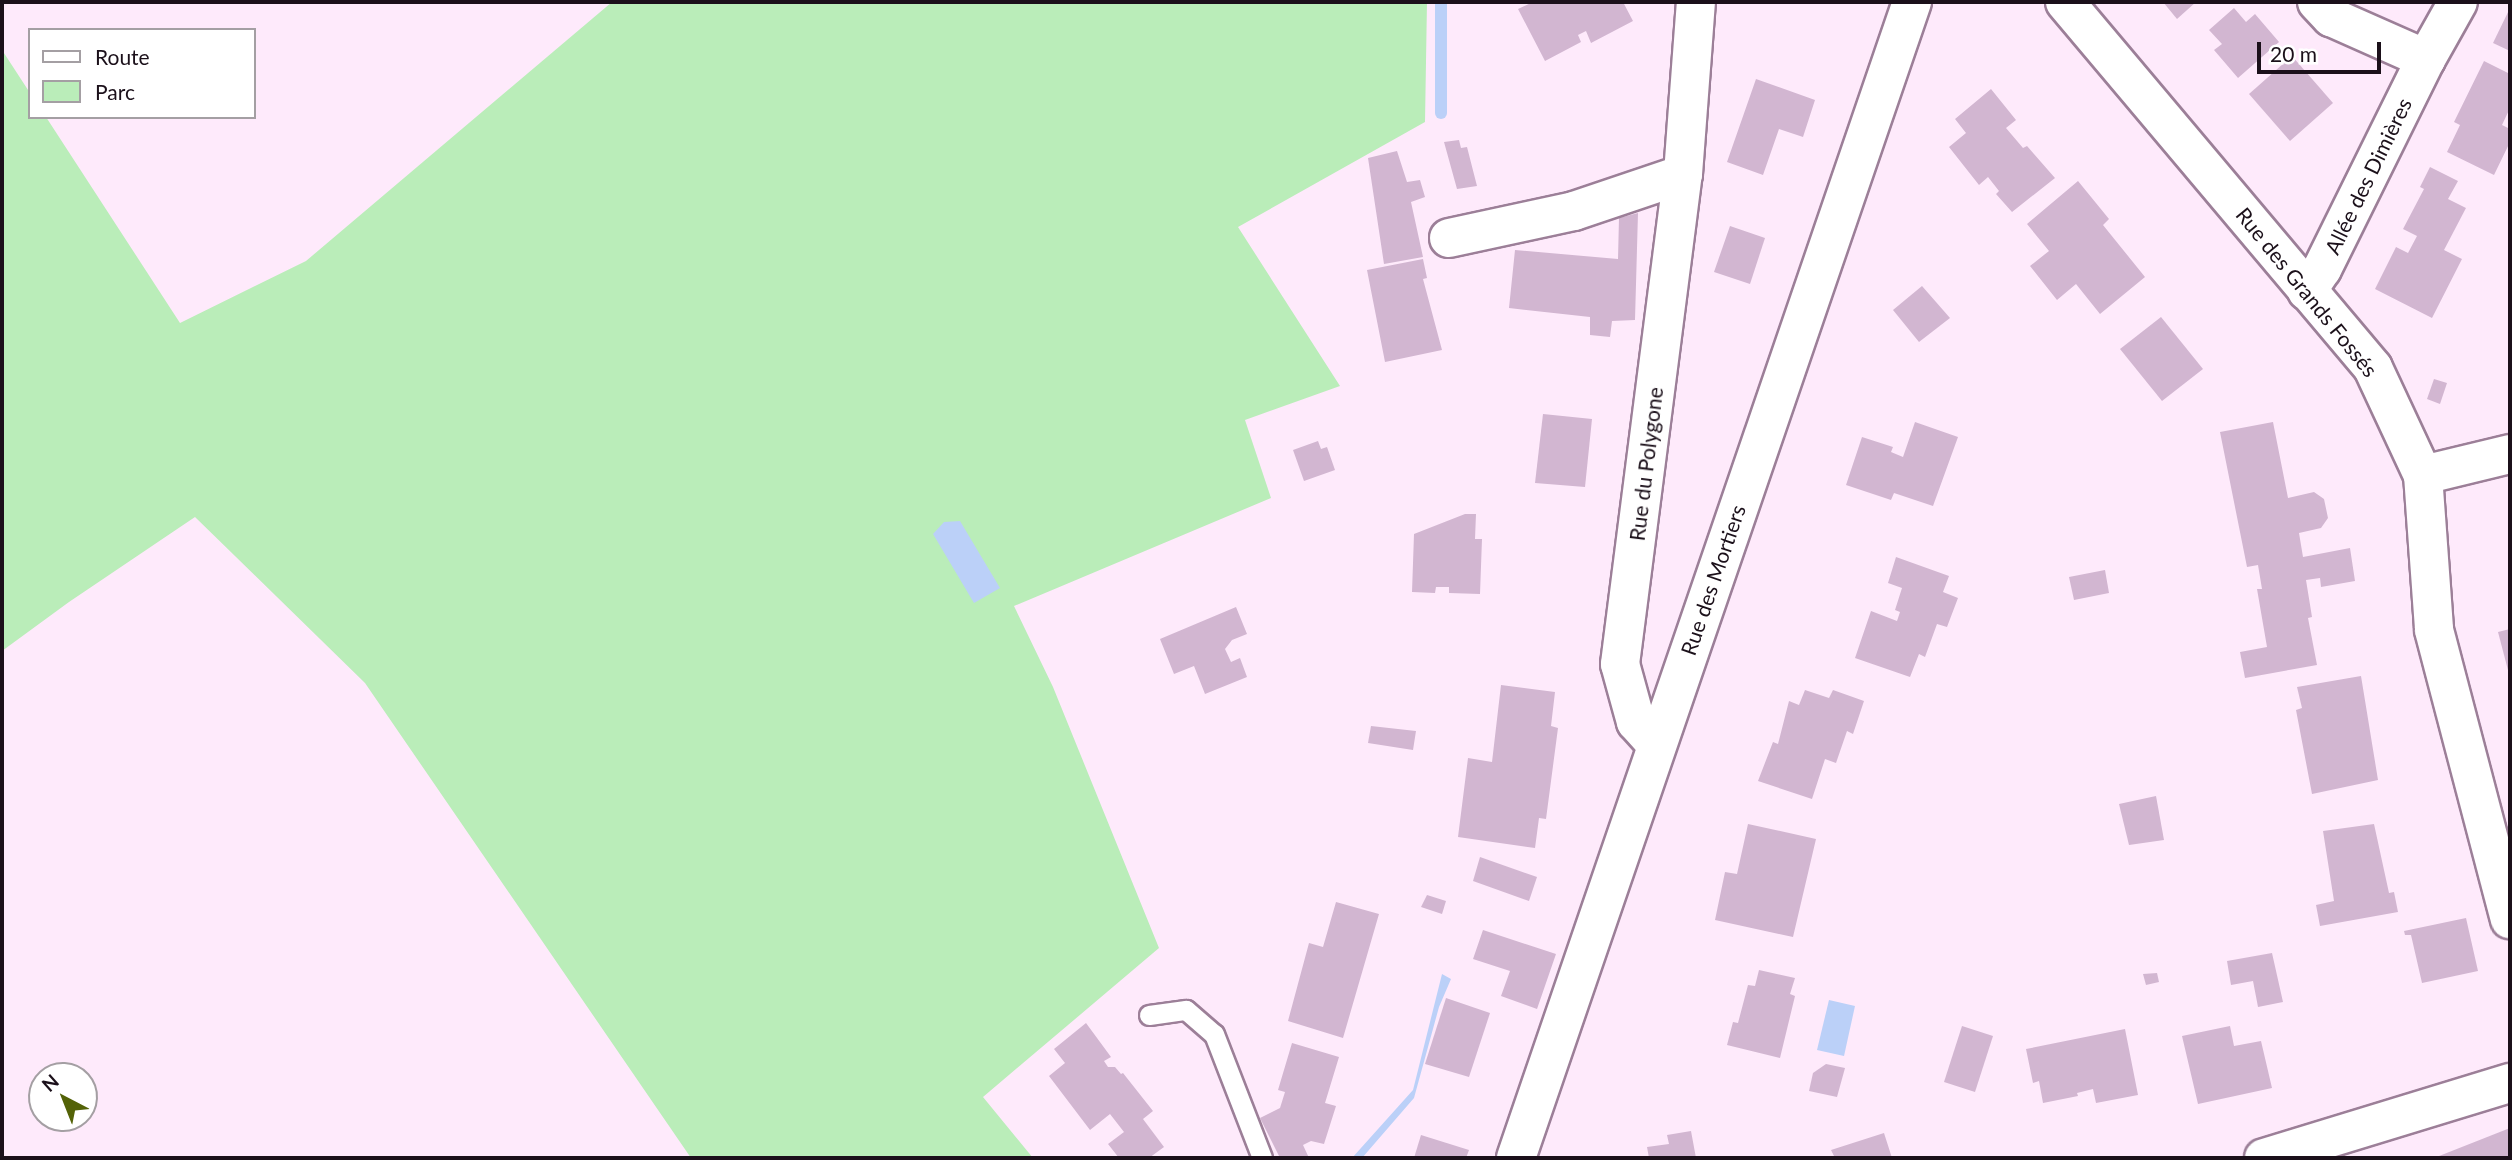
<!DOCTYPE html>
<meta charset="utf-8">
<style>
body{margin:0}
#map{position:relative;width:2512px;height:1160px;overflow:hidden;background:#feeafb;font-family:Lato,sans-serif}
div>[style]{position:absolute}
.green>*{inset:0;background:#baedb9}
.water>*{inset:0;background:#bbd0f8}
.stream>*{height:12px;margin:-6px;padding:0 6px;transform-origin:6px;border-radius:6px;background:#bbd0f8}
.building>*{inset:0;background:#d2b6d1}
.roads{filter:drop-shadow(2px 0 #9c7f98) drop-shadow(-2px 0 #9c7f98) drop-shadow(0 2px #9c7f98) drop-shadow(0 -2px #9c7f98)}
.service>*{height:19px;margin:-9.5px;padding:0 9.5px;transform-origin:9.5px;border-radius:9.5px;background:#fff}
.minor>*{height:38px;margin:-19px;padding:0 19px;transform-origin:19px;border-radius:19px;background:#fff}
.tertiary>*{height:38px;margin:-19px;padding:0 19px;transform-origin:19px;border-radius:19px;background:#fff}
span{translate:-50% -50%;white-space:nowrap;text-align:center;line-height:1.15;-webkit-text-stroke:7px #fff;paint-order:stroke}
.street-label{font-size:21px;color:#1b101a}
.frame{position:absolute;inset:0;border:4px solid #1b101a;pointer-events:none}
.legend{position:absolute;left:28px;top:28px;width:228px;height:91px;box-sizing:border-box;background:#fff;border:2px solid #a49fa3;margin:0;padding:9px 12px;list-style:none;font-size:21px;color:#1b101a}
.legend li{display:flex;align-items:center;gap:14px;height:35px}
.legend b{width:35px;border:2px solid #a49fa3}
.north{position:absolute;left:28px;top:1062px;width:70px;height:70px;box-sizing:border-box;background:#fff;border:2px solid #a49fa3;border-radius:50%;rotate:318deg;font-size:19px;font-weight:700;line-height:28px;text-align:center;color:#1b101a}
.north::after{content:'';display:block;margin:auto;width:24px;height:32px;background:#536207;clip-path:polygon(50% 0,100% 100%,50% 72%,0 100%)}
.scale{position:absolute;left:2257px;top:42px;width:124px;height:32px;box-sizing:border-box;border:4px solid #1b101a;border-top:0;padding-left:9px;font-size:21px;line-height:24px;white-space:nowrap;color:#1b101a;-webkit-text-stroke:5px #fff;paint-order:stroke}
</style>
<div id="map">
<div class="green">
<div style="clip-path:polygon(612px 2px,1427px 2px,1425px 122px,1238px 227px,1340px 386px,1245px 420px,1271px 498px,1014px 606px,1053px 687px,1159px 948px,983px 1097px,1033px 1158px,691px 1158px,365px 683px,195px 517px,69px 602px,2px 651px,2px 50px,30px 93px,30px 117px,46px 117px,180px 323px,306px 261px)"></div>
</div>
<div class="water">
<div style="clip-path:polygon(960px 521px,1000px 588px,974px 603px,933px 534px,944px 522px)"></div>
<div style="clip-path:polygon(1442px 974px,1451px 979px,1439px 1007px,1414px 1098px,1362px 1158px,1352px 1158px,1413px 1090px)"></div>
<div style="clip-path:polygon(1829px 1000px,1855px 1006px,1844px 1056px,1817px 1050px)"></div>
</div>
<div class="stream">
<div style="left:1441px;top:113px;width:111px;rotate:-90deg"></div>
</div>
<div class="building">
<div style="clip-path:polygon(1533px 2px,1623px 2px,1633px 21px,1591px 43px,1586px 31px,1578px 35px,1581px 42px,1545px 61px,1518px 9px)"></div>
<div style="clip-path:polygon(2163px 2px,2196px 2px,2177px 19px)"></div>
<div style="clip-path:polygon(2234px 8px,2246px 22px,2255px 14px,2279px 42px,2238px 78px,2214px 50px,2222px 44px,2209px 30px)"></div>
<div style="clip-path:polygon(2510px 8px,2510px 51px,2493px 43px)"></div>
<div style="clip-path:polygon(2292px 56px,2333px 103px,2290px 141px,2249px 94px)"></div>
<div style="clip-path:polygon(2484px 61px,2510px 74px,2510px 108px,2502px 125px,2510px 129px,2510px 142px,2494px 175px,2447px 152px,2460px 125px,2454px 122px)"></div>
<div style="clip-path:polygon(1756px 79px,1815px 100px,1803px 137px,1779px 129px,1763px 175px,1727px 162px)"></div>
<div style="clip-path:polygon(1991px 89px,2016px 120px,2006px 128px,2023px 148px,2027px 146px,2055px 178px,2012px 212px,1996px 194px,1999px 191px,1988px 177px,1979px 185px,1949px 147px,1966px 133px,1955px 119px)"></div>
<div style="clip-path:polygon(1459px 140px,1461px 148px,1467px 147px,1477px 186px,1457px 189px,1444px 142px)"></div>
<div style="clip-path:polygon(1397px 151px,1407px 182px,1420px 180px,1425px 197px,1411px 202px,1423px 257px,1384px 264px,1368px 158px)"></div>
<div style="clip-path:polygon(2430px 167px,2458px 181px,2448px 199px,2466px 208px,2444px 250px,2462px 259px,2432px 318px,2375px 289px,2396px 247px,2408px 253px,2417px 236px,2403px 229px,2424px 189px,2420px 187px)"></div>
<div style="clip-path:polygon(2078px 181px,2109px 219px,2103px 225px,2145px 277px,2100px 314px,2076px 284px,2057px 300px,2030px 266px,2049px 251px,2027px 224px)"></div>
<div style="clip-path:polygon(1638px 213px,1635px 320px,1612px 321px,1610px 337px,1590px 335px,1590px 317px,1509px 308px,1515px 250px,1618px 259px,1619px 218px)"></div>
<div style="clip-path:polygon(1730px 226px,1765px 238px,1750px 284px,1714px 272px)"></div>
<div style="clip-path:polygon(1423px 259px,1427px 278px,1423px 279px,1442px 350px,1385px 362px,1367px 270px)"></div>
<div style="clip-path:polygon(1922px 286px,1950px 318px,1919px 342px,1893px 310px)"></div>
<div style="clip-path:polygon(2161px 317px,2203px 369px,2162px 401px,2120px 349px)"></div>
<div style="clip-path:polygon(2434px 379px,2447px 383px,2440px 404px,2427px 399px)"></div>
<div style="clip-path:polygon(1543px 414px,1592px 419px,1585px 487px,1535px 483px)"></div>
<div style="clip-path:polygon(1915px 422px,1958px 437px,1933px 506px,1894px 493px,1891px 500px,1846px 485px,1862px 437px,1893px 447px,1891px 452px,1903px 457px)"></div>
<div style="clip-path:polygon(2273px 422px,2288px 498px,2314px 492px,2324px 499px,2328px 518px,2321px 528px,2299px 533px,2303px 557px,2350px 548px,2355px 581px,2321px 587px,2320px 578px,2306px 580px,2312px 617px,2308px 618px,2317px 665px,2245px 678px,2240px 652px,2267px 647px,2257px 589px,2262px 589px,2258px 565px,2247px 567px,2220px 432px)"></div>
<div style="clip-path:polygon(1318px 441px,1321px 449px,1327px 447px,1335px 470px,1304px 481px,1293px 450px)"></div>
<div style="clip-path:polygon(1465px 514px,1476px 514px,1475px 539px,1482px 539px,1480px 594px,1449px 593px,1449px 587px,1436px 587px,1435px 593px,1412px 592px,1414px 534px)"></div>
<div style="clip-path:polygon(1896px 557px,1949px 576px,1943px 592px,1958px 598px,1947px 627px,1937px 624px,1925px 657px,1919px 654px,1910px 677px,1855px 658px,1871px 611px,1897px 621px,1900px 612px,1895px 610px,1902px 588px,1888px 583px)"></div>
<div style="clip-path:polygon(2105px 570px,2109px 593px,2074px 600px,2069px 577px)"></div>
<div style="clip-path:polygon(1236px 607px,1247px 634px,1232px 640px,1225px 649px,1231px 662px,1240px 658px,1247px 677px,1205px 694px,1194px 666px,1174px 674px,1160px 639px)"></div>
<div style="clip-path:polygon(2510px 629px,2510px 674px,2509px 674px,2498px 632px)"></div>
<div style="clip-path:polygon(2361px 676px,2378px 780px,2312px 794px,2296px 710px,2302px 708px,2297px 687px)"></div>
<div style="clip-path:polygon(1501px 685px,1555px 692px,1551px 726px,1558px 728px,1546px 819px,1539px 818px,1535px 848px,1458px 837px,1468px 758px,1492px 762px)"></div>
<div style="clip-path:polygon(1805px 690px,1829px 698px,1833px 690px,1864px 701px,1853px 734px,1847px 731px,1836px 763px,1825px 759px,1812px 799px,1758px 781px,1773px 742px,1778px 744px,1789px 701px,1799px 705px)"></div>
<div style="clip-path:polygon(1371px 726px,1416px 731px,1413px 750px,1368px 743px)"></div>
<div style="clip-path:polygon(2156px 796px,2164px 840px,2129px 845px,2119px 804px)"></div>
<div style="clip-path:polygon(1748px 824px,1816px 839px,1793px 937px,1715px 920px,1725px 872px,1737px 874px)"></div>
<div style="clip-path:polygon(2374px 824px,2389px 893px,2394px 892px,2398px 912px,2320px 926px,2316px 905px,2334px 901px,2323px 831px)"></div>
<div style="clip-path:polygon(1480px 857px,1537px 877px,1529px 901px,1473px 881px)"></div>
<div style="clip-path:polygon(1427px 895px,1446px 901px,1442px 914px,1421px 907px)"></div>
<div style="clip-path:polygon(1336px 902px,1379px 914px,1343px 1038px,1288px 1021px,1309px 943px,1323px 947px)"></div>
<div style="clip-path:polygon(2466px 918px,2478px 971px,2422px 983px,2411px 935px,2405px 935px,2404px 931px)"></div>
<div style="clip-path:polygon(1483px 930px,1556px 954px,1537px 1009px,1501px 996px,1510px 971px,1473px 959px)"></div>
<div style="clip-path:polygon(2272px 953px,2283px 1002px,2258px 1007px,2253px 981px,2231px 985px,2227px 961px)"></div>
<div style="clip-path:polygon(1759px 970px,1795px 978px,1790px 994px,1795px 996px,1780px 1058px,1727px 1045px,1733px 1022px,1738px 1023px,1748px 985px,1755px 986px)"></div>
<div style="clip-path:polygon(2157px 973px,2159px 982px,2146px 985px,2143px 974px)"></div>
<div style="clip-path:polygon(1446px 998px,1490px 1013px,1469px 1077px,1425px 1064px)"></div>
<div style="clip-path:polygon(1086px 1023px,1111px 1057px,1104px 1061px,1108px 1067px,1115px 1067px,1121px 1074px,1123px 1073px,1153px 1111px,1143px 1119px,1164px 1147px,1149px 1158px,1119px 1158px,1108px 1144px,1124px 1132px,1110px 1114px,1090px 1130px,1049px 1076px,1065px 1063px,1054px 1049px)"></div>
<div style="clip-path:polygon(1962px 1026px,1993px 1036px,1975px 1092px,1944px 1082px)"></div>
<div style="clip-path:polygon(2230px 1026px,2234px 1046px,2261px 1041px,2272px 1088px,2198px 1104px,2182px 1036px)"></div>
<div style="clip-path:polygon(2125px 1029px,2138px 1095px,2096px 1103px,2093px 1089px,2077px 1093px,2078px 1096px,2043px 1103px,2039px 1081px,2033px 1083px,2026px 1049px)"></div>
<div style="clip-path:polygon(1292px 1043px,1339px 1057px,1325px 1103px,1336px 1106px,1324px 1144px,1311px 1141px,1303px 1145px,1309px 1158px,1280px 1158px,1260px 1118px,1280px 1108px,1285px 1092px,1278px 1090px)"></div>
<div style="clip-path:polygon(1826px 1064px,1845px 1068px,1837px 1097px,1809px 1091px,1813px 1073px)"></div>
<div style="clip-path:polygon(2510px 1128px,2510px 1158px,2434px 1158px)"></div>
<div style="clip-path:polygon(1691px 1131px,1696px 1158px,1649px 1158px,1647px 1147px,1669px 1144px,1667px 1135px)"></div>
<div style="clip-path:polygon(1884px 1133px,1892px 1158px,1828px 1158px,1834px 1156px,1831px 1150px)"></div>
<div style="clip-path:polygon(1421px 1135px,1469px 1150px,1466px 1158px,1414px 1158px)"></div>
</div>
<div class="roads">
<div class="service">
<div style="left:1149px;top:1015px;width:37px;rotate:-8deg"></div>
<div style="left:1186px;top:1010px;width:37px;rotate:41deg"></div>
<div style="left:1214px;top:1034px;width:133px;rotate:68.8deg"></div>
</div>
<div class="minor">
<div style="left:2065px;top:2px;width:478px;rotate:49.9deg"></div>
<div style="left:2373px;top:368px;width:118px;rotate:65deg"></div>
<div style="left:2423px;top:475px;width:155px;rotate:85.9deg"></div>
<div style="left:2434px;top:630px;width:299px;rotate:75.3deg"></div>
<div style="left:2317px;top:2px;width:21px;rotate:47deg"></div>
<div style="left:2331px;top:17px;width:104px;rotate:23.9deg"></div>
<div style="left:1449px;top:238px;width:128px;rotate:-12.2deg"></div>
<div style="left:1574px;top:211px;width:115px;rotate:-18.7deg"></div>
<div style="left:2307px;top:291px;width:27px;rotate:-56deg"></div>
<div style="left:2322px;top:269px;width:234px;rotate:-63.7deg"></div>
<div style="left:2426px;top:59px;width:65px;rotate:-60.7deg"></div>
<div style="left:2423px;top:475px;width:89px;rotate:-13.6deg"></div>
<div style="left:1656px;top:744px;width:30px;rotate:-132deg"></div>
<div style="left:1636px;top:722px;width:60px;rotate:-105.4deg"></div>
<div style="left:1620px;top:664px;width:494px;rotate:-82.7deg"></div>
<div style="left:1683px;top:174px;width:172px;rotate:-85.7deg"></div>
<div style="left:2264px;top:1158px;width:257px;rotate:-17deg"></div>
</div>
<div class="tertiary">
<div style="left:1516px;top:1158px;width:1222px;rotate:-71.09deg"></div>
</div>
</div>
<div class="street-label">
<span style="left:2368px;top:176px;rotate:-64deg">Allée des Dimières</span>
<span style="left:2307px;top:292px;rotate:51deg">Rue des Grands Fossés</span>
<span style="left:1646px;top:464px;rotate:-83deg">Rue du Polygone</span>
<span style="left:1713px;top:580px;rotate:-71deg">Rue des Mortiers</span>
</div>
<div class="frame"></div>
<ul class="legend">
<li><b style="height:9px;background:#fff"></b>Route</li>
<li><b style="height:19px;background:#baedb9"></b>Parc</li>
</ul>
<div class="north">N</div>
<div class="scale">20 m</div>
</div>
